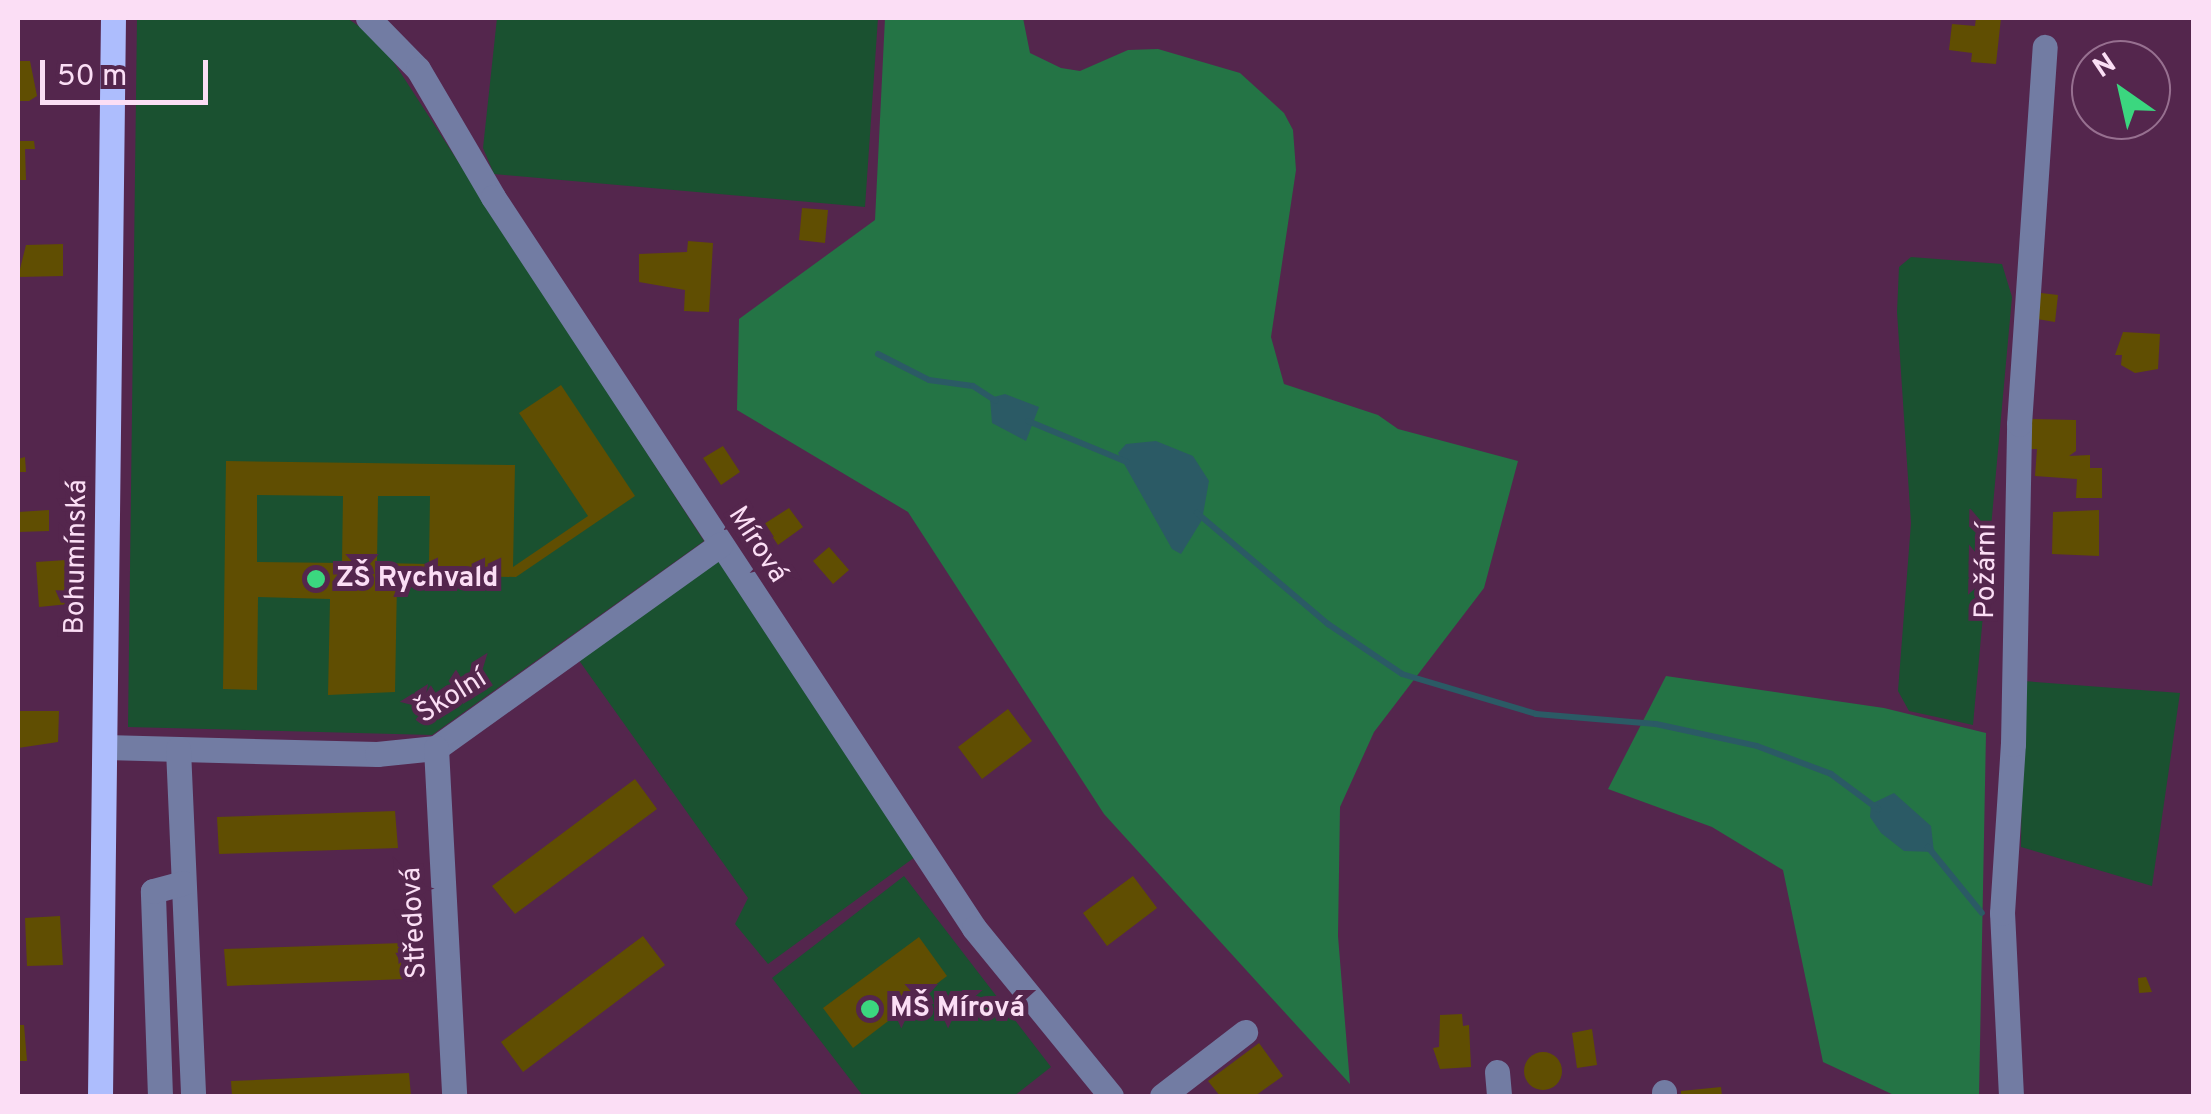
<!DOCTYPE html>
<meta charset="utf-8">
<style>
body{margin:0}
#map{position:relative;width:2211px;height:1114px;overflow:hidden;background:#54264d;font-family:Overpass,sans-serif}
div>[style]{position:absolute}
.green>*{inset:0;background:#1a5130}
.forest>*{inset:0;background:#247445}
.water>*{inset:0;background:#2b5a65}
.stream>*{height:6px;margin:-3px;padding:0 3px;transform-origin:3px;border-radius:3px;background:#2b5a65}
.building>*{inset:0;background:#604e02}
.round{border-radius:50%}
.minor>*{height:25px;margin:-12.5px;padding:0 12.5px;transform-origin:12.5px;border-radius:12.5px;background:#727ca3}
.major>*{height:25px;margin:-12.5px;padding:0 12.5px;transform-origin:12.5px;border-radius:12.5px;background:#adbdfd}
.dots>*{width:28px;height:28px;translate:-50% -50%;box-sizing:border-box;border:5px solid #54264d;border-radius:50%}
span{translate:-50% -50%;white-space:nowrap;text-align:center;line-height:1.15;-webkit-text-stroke:10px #54264d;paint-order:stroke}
.street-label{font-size:28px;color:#fbdef5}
.poi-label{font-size:28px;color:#fbdef5;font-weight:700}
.left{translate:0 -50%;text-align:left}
.frame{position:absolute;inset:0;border:20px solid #fbdef5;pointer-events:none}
.north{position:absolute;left:2071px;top:40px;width:100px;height:100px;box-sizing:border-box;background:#54264d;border:2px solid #977090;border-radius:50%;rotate:326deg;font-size:28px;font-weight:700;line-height:40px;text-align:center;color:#fbdef5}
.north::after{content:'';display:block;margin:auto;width:35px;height:45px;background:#3bd77f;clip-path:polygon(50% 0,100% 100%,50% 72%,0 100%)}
.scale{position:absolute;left:40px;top:60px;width:168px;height:45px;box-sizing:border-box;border:5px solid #fbdef5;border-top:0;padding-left:12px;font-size:30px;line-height:35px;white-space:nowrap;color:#fbdef5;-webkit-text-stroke:8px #54264d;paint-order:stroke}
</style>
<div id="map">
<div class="green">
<div style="clip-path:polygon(137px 18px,347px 18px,380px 41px,704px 541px,432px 735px,128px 727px)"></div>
<div style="clip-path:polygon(497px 18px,878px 18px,865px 207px,494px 174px,483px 148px)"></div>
<div style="clip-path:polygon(1911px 257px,2002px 264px,2012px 297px,1973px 725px,1909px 711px,1898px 691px,1911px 523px,1897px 312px,1899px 267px)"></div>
<div style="clip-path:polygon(716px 557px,915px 857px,768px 964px,735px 924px,748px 898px,578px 659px)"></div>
<div style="clip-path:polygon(2023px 681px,2180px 693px,2152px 886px,2021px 847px)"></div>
<div style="clip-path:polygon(904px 876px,1051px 1067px,1014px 1096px,863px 1096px,772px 978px)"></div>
</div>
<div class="forest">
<div style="clip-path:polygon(885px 18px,1023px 18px,1030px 53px,1061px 68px,1080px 71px,1128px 50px,1158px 49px,1240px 73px,1284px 113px,1293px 130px,1296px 170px,1271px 337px,1284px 384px,1378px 415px,1398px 429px,1518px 461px,1484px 588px,1374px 732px,1340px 807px,1338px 936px,1350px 1084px,1104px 814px,908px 512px,737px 410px,739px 319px,875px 220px)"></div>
<div style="clip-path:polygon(1666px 676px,1884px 708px,1986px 733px,1979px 1096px,1896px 1096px,1823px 1062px,1783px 870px,1712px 827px,1608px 789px)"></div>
</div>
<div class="water">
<div style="clip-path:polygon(1005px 394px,1039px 407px,1026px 441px,992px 423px,990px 398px)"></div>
<div style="clip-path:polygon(1156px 441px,1193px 456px,1209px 481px,1202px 520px,1181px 554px,1172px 549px,1118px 453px,1126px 444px)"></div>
<div style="clip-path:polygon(1894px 793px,1931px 826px,1934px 852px,1904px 851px,1881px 833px,1870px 817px,1871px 804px)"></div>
</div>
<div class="stream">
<div style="left:878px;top:354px;width:57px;rotate:27deg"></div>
<div style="left:929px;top:380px;width:44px;rotate:7.8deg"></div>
<div style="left:973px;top:386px;width:27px;rotate:33deg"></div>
<div style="left:1028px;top:421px;width:107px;rotate:22.5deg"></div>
<div style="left:1197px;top:513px;width:172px;rotate:40.3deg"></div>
<div style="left:1328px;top:624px;width:89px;rotate:34deg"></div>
<div style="left:1402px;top:674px;width:140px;rotate:16.6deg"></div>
<div style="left:1536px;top:714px;width:120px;rotate:4.8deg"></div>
<div style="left:1656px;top:724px;width:103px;rotate:12.3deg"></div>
<div style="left:1757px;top:746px;width:79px;rotate:20.7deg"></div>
<div style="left:1831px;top:774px;width:59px;rotate:36.7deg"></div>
<div style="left:1928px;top:847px;width:85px;rotate:50.7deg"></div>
</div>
<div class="building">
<div style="clip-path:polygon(1976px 18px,2001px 18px,1996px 64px,1971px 62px,1972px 53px,1949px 50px,1952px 24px,1975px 26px)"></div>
<div style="clip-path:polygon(18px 61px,30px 61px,37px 96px,29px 101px,18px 101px)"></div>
<div style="clip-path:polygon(18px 141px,34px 141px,35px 149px,25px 149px,26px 180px,18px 180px)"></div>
<div style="clip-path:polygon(802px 208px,828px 210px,825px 243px,799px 240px)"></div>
<div style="clip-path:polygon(688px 241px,713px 243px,709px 312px,684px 311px,685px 290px,639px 282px,639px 254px,687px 252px)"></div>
<div style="clip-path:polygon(63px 244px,63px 276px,18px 277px,26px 245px)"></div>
<div style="clip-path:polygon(2041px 293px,2058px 295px,2055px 322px,2037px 319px)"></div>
<div style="clip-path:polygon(2123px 332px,2160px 334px,2158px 369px,2135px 373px,2121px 365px,2122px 355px,2115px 355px)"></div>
<div style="clip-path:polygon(evenodd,561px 385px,635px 496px,516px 577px,462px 576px,461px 585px,397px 582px,395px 692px,328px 695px,330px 599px,258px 597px,257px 690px,223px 689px,226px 461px,515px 465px,513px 567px,588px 516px,519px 413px,561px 385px,257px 495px,343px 496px,342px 563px,257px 562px,257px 495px,561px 385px,378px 496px,430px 496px,429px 564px,377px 563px,378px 496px)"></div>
<div style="clip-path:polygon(2028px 419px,2076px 420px,2076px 451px,2069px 456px,2090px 455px,2090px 468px,2102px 468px,2102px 498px,2076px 498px,2077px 479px,2035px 476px,2037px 449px,2027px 449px)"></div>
<div style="clip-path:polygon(723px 446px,740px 472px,721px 485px,703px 458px)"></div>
<div style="clip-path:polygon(25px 457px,26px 472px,18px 472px,18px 459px)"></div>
<div style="clip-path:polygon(789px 508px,803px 527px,778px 545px,764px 524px)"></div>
<div style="clip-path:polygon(49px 510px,49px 531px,18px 532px,18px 512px)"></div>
<div style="clip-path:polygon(2099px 510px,2099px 556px,2052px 554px,2053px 512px)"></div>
<div style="clip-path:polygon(829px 547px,849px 570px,833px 584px,813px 561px)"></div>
<div style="clip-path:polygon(66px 560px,69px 604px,39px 607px,36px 562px)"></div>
<div style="clip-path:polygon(1008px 709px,1032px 741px,982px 779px,958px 747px)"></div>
<div style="clip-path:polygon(18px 711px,59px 711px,58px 742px,18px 748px)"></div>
<div style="clip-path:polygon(635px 779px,657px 809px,515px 914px,492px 886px)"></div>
<div style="clip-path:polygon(395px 811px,398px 848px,219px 854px,217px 817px)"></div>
<div style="clip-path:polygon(1133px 876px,1157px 908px,1107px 946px,1083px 913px)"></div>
<div style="clip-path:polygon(60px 916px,63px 965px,27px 966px,25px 918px)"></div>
<div style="clip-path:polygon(643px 936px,665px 965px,523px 1072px,501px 1042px)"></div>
<div style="clip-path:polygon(919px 937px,947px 976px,853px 1048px,823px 1008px)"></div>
<div style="clip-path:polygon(403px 943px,405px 979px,227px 986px,224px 949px)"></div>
<div style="clip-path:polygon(2146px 977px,2152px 992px,2139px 993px,2138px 978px)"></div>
<div style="clip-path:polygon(1462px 1014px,1463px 1026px,1469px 1025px,1471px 1067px,1440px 1069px,1433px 1048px,1439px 1047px,1440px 1015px)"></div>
<div style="clip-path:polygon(18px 1025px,24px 1025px,27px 1061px,18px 1061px)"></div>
<div style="clip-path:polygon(1592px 1029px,1597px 1065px,1577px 1068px,1572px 1033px)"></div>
<div style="clip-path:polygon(1259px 1043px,1283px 1076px,1255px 1096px,1220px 1096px,1208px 1081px)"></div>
<div class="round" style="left:1524px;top:1052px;width:38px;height:38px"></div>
<div style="clip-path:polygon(409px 1073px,411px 1096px,232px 1096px,231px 1081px)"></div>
<div style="clip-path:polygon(1721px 1087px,1722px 1096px,1681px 1096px,1681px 1091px)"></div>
</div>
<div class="minor">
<div style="left:368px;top:18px;width:71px;rotate:45.6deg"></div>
<div style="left:418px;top:69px;width:148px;rotate:59.6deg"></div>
<div style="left:493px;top:197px;width:875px;rotate:56.65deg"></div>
<div style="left:974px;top:928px;width:217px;rotate:50.8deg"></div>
<div style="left:105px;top:747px;width:272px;rotate:1.5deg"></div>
<div style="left:377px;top:754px;width:59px;rotate:-5.8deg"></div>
<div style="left:436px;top:748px;width:350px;rotate:-35.6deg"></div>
<div style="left:436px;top:748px;width:348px;rotate:87deg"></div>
<div style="left:178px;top:749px;width:347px;rotate:87.5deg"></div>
<div style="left:1497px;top:1072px;width:24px;rotate:85deg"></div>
<div style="left:1664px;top:1092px;width:4px;rotate:90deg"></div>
<div style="left:160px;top:1096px;width:205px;rotate:-92deg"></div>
<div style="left:153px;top:891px;width:31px;rotate:-15deg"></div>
<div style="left:1162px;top:1096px;width:105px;rotate:-37.6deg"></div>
<div style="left:2011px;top:1096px;width:183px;rotate:-92.8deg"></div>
<div style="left:2002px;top:913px;width:169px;rotate:-86.3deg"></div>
<div style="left:2013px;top:744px;width:320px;rotate:-88.9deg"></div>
<div style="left:2019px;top:424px;width:378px;rotate:-86.1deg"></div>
</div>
<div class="major">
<div style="left:100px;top:1096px;width:1078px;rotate:-89.31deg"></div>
</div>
<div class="dots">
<div style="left:316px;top:579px;background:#3bd77f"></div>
<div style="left:870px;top:1009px;background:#3bd77f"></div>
</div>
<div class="street-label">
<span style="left:757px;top:545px;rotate:57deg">Mírová</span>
<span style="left:77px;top:557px;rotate:-89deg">Bohumínská</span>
<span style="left:1987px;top:571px;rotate:-89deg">Požární</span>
<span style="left:452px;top:697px;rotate:-32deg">Školní</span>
<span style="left:415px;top:923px;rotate:-93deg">Středová</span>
</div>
<div class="poi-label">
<span class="left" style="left:336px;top:579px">ZŠ Rychvald</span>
<span class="left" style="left:890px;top:1009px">MŠ Mírová</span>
</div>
<div class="frame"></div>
<div class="north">N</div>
<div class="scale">50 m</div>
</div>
